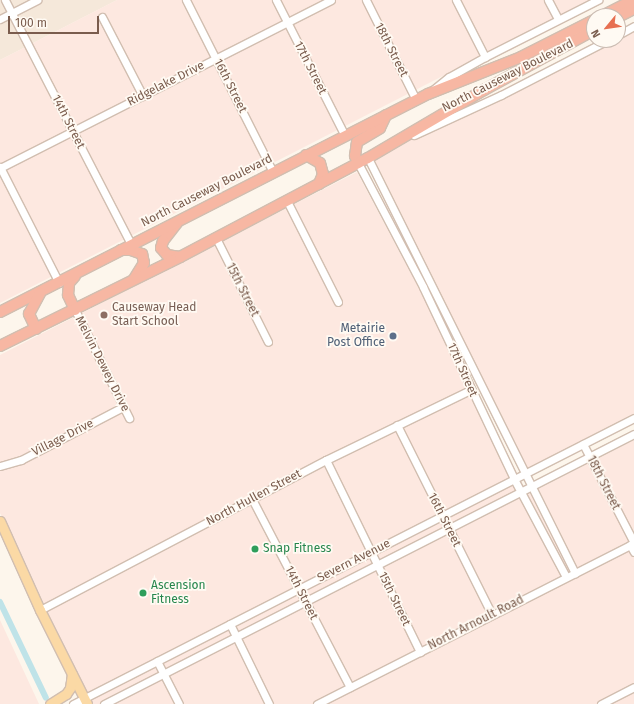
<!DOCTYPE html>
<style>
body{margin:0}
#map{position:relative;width:634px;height:704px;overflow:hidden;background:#fdf6ec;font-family:"Fira Sans",sans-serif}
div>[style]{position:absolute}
.residential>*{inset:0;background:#f5e8da}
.commercial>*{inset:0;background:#fde8e0}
.canal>*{height:6px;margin:-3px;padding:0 3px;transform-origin:3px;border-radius:3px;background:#bfe3e8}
.roads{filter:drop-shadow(1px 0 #d1beb0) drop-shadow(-1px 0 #d1beb0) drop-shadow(0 1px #d1beb0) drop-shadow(0 -1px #d1beb0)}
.minor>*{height:7px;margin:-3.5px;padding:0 3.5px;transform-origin:3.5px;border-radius:3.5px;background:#fff}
.major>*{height:9px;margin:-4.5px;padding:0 4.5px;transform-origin:4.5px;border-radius:4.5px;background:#fbd9a5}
.highway>*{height:10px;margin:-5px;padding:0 5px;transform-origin:5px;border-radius:5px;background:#f7b7a3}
.dots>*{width:11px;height:11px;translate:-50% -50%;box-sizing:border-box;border:2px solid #fffaf3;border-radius:50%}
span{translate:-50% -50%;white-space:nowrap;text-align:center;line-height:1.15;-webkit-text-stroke:3.5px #fffaf3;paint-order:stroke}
.street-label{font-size:12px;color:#7a5c4d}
.education-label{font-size:12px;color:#785e54}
.left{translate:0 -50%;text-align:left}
.service-label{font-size:12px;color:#4e5e75}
.right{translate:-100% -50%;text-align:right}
.leisure-label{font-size:12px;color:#27864d}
.north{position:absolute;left:586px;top:8px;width:40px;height:40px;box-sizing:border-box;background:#fffaf3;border:1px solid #cabbb1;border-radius:50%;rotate:241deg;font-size:11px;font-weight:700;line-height:16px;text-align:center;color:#7a5c4d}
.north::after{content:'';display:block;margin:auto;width:14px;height:18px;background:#e76f51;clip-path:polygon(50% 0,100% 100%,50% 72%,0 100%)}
.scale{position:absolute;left:8px;top:16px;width:91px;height:18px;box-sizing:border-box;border:2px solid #7a5c4d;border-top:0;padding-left:5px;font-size:12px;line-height:14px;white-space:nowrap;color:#7a5c4d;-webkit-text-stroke:3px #fffaf3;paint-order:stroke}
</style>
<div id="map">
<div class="residential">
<div style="clip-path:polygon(0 0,117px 0,0 60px)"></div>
</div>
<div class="commercial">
<div style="clip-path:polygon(117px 0,591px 0,0 303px,0 60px)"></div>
<div style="clip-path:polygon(634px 31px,634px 417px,524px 473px,368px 158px)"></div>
<div style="clip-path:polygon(357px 172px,528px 494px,634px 440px,634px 704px,82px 704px,41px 599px,0 513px,0 355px)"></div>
<div style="clip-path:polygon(0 620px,39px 704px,0 704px)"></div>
</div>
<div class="canal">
<div style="left:0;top:602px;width:106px;rotate:64.4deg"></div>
</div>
<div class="roads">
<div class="minor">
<div style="left:5px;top:0;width:275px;rotate:62.7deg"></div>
<div style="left:186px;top:0;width:193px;rotate:63.2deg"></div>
<div style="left:276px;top:0;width:153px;rotate:63.1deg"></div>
<div style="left:366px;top:0;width:112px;rotate:63.4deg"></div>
<div style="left:456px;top:0;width:64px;rotate:63deg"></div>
<div style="left:548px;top:0;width:21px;rotate:62deg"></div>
<div style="left:102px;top:17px;width:89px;rotate:62.6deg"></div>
<div style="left:0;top:19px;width:42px;rotate:-27.2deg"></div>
<div style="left:618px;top:35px;width:18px;rotate:-29deg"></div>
<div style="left:434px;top:89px;width:19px;rotate:-39deg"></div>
<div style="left:449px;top:77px;width:41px;rotate:-29.1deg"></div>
<div style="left:485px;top:57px;width:127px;rotate:-26.8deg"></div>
<div style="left:414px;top:135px;width:96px;rotate:-24.7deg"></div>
<div style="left:501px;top:95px;width:120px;rotate:-27.2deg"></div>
<div style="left:368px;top:158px;width:464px;rotate:63.5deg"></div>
<div style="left:358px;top:163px;width:140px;rotate:62.3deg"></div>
<div style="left:423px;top:287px;width:212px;rotate:64.6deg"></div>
<div style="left:514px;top:479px;width:111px;rotate:62deg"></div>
<div style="left:0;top:167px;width:130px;rotate:63deg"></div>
<div style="left:0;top:168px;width:371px;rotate:-26.9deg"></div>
<div style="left:287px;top:201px;width:113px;rotate:63.2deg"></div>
<div style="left:216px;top:238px;width:116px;rotate:63.4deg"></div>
<div style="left:75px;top:310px;width:121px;rotate:63.4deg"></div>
<div style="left:397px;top:425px;width:212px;rotate:63.4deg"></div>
<div style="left:583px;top:444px;width:111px;rotate:62.7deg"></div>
<div style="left:326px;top:460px;width:214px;rotate:63.9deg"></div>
<div style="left:0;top:466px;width:22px;rotate:-16deg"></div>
<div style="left:21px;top:460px;width:115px;rotate:-27.5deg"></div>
<div style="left:252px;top:499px;width:212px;rotate:62.5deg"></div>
<div style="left:630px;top:545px;width:8px;rotate:60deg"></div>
<div style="left:40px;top:610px;width:323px;rotate:-27.7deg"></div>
<div style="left:326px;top:460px;width:160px;rotate:-25.9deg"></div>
<div style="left:230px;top:624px;width:89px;rotate:64deg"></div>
<div style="left:157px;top:661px;width:48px;rotate:62.9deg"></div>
<div style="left:73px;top:704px;width:630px;rotate:-27.01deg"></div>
<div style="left:104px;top:704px;width:595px;rotate:-27deg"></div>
<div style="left:317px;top:704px;width:356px;rotate:-26.9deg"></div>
<div style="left:601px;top:704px;width:37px;rotate:-27deg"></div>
</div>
<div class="major">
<div style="left:0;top:521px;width:98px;rotate:65.8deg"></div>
<div style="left:40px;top:610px;width:105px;rotate:63.4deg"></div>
<div style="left:50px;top:704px;width:19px;rotate:-32deg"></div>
<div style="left:66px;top:694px;width:7px;rotate:-56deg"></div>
<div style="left:70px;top:688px;width:14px;rotate:-82deg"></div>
</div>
<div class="highway">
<div style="left:602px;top:16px;width:36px;rotate:-27deg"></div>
<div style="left:618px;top:17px;width:18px;rotate:-27deg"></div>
<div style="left:306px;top:155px;width:16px;rotate:30deg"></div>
<div style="left:320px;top:163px;width:11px;rotate:75deg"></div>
<div style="left:323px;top:174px;width:11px;rotate:112deg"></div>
<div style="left:358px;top:163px;width:8px;rotate:-113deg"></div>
<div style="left:355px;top:156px;width:14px;rotate:-82deg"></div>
<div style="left:357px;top:142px;width:27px;rotate:-31deg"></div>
<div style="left:380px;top:128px;width:14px;rotate:-65deg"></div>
<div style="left:177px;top:223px;width:23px;rotate:128deg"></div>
<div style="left:163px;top:241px;width:7px;rotate:106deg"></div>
<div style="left:161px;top:248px;width:9px;rotate:49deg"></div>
<div style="left:167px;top:255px;width:13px;rotate:9deg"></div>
<div style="left:121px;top:250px;width:10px"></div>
<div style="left:131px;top:250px;width:12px;rotate:20deg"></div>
<div style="left:142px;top:254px;width:9px;rotate:77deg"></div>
<div style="left:144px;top:263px;width:19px;rotate:122deg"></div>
<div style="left:75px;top:310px;width:17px;rotate:-115deg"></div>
<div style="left:68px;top:295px;width:12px;rotate:-85deg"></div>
<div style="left:69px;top:283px;width:9px;rotate:-49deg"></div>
<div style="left:0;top:312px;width:480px;rotate:-27deg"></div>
<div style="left:428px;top:94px;width:100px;rotate:-21.7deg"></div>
<div style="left:521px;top:57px;width:82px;rotate:-26.9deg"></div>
<div style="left:36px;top:329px;width:17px;rotate:-115deg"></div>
<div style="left:29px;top:314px;width:24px;rotate:-62deg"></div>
<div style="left:0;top:346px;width:201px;rotate:-26.3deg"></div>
<div style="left:180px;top:257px;width:212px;rotate:-27.8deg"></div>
<div style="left:368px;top:158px;width:134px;rotate:-30.4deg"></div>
<div style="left:484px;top:90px;width:125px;rotate:-28.6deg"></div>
</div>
</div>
<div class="dots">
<div style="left:104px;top:315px;background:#8d6e63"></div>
<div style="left:393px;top:336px;background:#5c6f8a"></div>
<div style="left:255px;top:549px;background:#2e9e5b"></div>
<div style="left:143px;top:593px;background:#2e9e5b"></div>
</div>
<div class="street-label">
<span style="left:391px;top:50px;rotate:63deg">18th Street</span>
<span style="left:310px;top:68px;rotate:63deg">17th Street</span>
<span style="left:508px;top:76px;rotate:-27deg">North Causeway Boulevard</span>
<span style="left:166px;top:84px;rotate:-27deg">Ridgelake Drive</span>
<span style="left:230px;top:86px;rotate:63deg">16th Street</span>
<span style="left:68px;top:122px;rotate:63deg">14th Street</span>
<span style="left:207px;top:191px;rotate:-27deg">North Causeway Boulevard</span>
<span style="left:242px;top:290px;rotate:63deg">15th Street</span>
<span style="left:102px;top:364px;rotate:63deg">Melvin Dewey Drive</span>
<span style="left:462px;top:370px;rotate:66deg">17th Street</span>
<span style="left:63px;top:438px;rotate:-27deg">Village Drive</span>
<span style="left:603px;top:483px;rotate:63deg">18th Street</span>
<span style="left:254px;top:498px;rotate:-28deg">North Hullen Street</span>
<span style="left:444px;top:520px;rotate:63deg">16th Street</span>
<span style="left:354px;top:561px;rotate:-27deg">Severn Avenue</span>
<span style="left:301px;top:593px;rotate:63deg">14th Street</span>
<span style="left:394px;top:599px;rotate:64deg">15th Street</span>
<span style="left:476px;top:623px;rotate:-27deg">North Arnoult Road</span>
</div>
<div class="education-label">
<span class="left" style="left:112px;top:315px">Causeway Head<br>Start School</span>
</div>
<div class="service-label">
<span class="right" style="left:385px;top:336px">Metairie<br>Post Office</span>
</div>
<div class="leisure-label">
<span class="left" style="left:263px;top:549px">Snap Fitness</span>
<span class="left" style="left:151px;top:593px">Ascension<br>Fitness</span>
</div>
<div class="north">N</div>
<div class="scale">100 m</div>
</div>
